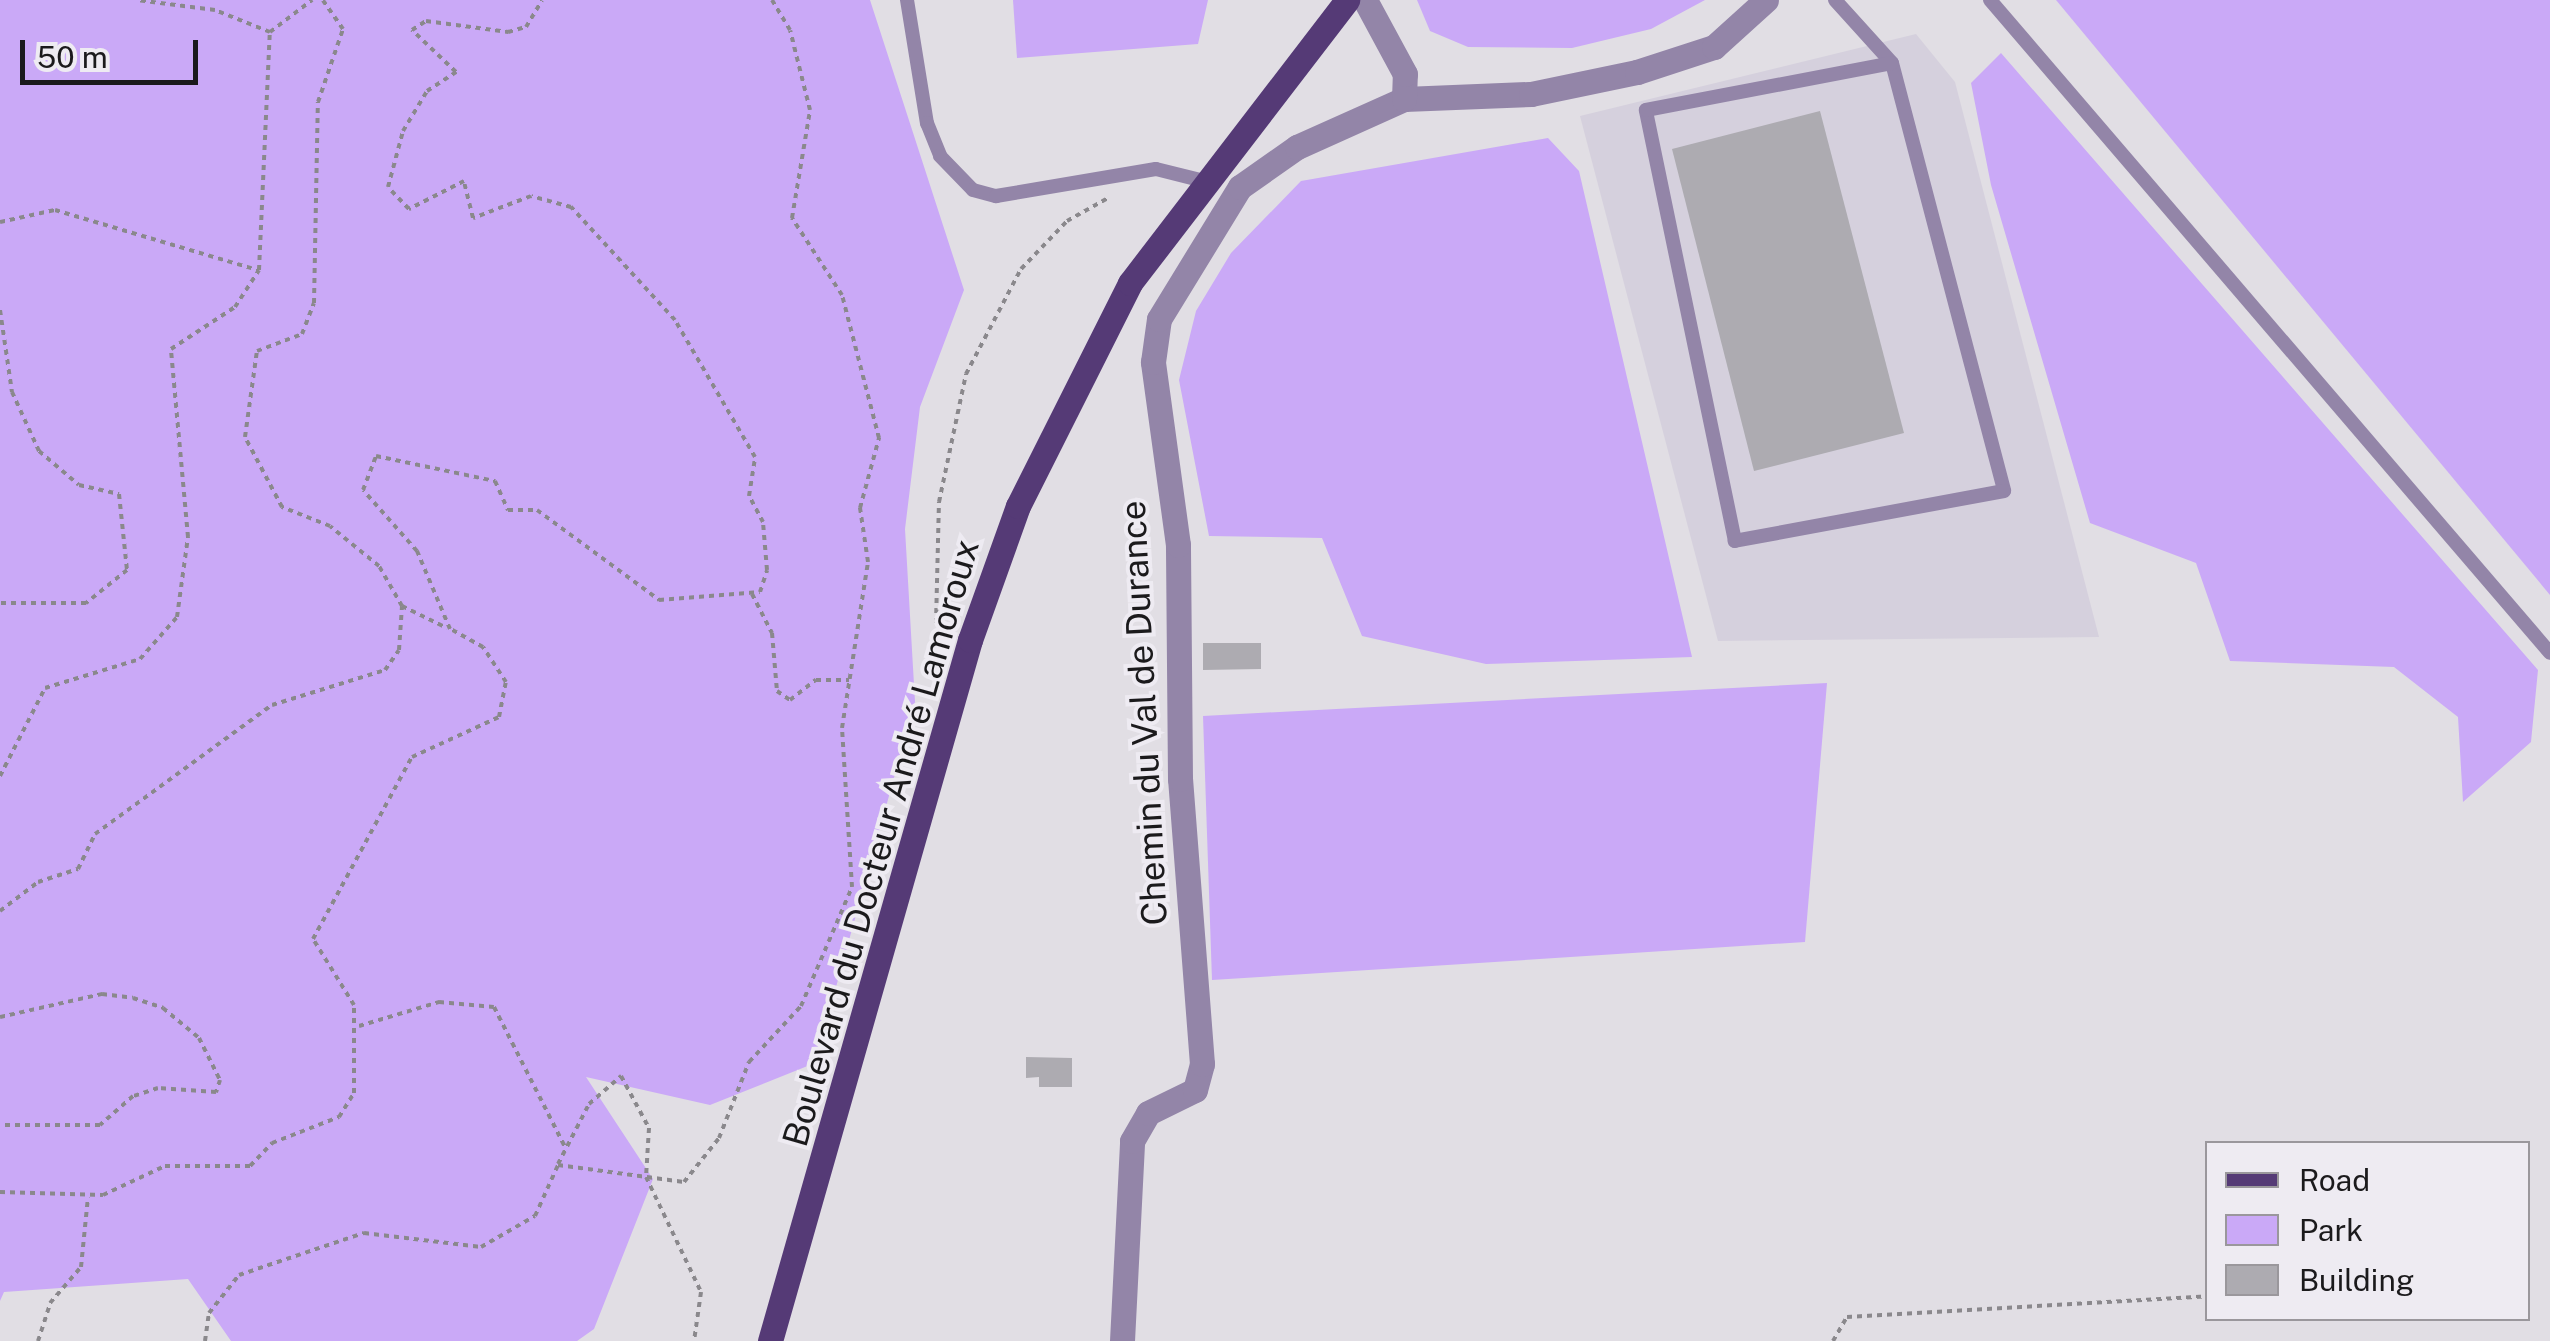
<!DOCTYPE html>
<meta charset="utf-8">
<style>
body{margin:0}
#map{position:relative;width:2550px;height:1341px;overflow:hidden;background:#e1dee4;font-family:"Public Sans",sans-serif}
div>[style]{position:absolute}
.built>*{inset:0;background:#d5d0dd}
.green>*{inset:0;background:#caa9f7}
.building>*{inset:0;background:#adabb1}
.path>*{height:4px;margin-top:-2px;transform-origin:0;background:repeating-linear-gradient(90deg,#8a888c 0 5px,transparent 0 10px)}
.lane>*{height:14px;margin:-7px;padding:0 7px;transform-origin:7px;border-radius:7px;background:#9385a8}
.street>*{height:25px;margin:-12.5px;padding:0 12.5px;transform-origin:12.5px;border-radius:12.5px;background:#9385a8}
.primary>*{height:25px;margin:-12.5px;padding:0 12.5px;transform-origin:12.5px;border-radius:12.5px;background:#553a76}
span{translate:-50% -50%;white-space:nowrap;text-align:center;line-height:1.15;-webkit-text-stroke:8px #eeebf2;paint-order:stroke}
.street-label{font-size:35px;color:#1b1a1c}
.legend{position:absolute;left:2205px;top:1141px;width:325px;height:180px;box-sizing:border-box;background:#eeebf2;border:2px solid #9a979c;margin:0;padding:12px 18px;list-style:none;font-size:30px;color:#1b1a1c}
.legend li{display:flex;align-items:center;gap:20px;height:50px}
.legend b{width:50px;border:2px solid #9a979c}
.scale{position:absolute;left:20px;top:40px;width:178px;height:45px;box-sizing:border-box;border:5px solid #1b1a1c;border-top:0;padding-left:12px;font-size:30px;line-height:35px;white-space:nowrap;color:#1b1a1c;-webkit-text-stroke:8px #eeebf2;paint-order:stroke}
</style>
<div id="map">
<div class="built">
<div style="clip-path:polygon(1916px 34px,1955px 82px,2099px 637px,1718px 641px,1580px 116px)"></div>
</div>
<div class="green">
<div style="clip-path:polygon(0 0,870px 0,964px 290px,920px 407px,905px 529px,915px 702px,815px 1063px,710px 1105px,586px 1077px,653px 1179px,594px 1329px,577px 1341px,231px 1341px,188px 1279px,4px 1292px,0 1301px)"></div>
<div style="clip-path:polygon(1013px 0,1208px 0,1198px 44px,1017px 58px)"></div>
<div style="clip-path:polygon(1417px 0,1705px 0,1651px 29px,1572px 48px,1468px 47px,1430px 31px)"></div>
<div style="clip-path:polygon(2056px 0,2550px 0,2550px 595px)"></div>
<div style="clip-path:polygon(2001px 53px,2538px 670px,2531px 742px,2463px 802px,2458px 717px,2394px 667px,2230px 661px,2196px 563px,2090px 523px,1991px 185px,1971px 83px)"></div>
<div style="clip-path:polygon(1548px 138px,1579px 171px,1692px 657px,1486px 664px,1362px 636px,1322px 538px,1209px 536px,1179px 380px,1196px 311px,1231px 253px,1301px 181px)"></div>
<div style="clip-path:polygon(1827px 683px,1805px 942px,1212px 980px,1203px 716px)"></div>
</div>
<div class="building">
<div style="clip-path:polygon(1820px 111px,1904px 433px,1754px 471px,1672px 149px)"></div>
<div style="clip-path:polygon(1203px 643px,1261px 643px,1261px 669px,1203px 670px)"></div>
<div style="clip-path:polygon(1026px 1057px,1072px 1058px,1072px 1087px,1039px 1087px,1039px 1077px,1026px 1078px)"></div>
</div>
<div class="path">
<div style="left:270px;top:32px;width:53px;rotate:-37.3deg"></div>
<div style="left:0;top:222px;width:56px;rotate:-12.3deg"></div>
<div style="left:55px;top:210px;width:212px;rotate:16.5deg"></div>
<div style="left:0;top:310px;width:83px;rotate:81.7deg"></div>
<div style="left:12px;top:392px;width:65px;rotate:65.4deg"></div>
<div style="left:39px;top:451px;width:52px;rotate:40.4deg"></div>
<div style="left:79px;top:485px;width:41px;rotate:12.7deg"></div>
<div style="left:119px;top:494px;width:76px;rotate:84deg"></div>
<div style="left:127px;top:570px;width:53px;rotate:141.2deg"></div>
<div style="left:86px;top:603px;width:86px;rotate:180deg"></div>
<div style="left:752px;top:594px;width:44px;rotate:62.9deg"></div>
<div style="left:772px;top:633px;width:58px;rotate:85.1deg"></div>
<div style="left:777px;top:691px;width:16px;rotate:35deg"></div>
<div style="left:790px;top:700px;width:33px;rotate:-38deg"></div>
<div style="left:816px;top:680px;width:33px"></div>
<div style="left:402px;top:606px;width:50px;rotate:26.1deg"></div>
<div style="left:936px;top:623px;width:121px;rotate:-88.6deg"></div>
<div style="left:939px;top:502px;width:131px;rotate:-78.1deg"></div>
<div style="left:966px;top:374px;width:119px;rotate:-62.4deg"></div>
<div style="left:1021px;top:269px;width:66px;rotate:-46.2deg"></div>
<div style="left:1067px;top:221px;width:47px;rotate:-29.3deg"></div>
<div style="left:0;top:776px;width:99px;rotate:-62.9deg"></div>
<div style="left:45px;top:688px;width:99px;rotate:-17deg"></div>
<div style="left:140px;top:659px;width:56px;rotate:-48.6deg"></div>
<div style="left:177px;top:617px;width:81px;rotate:-82.2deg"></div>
<div style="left:188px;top:537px;width:189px;rotate:-95.2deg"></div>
<div style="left:171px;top:349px;width:77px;rotate:-33.3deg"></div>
<div style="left:235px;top:307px;width:44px;rotate:-57deg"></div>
<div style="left:259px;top:270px;width:238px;rotate:-87.4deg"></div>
<div style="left:270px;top:32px;width:59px;rotate:-158.2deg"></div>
<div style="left:215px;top:10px;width:79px;rotate:-172.7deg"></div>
<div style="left:0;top:911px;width:48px;rotate:-37.3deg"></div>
<div style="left:38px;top:882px;width:42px;rotate:-18deg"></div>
<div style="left:78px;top:869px;width:39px;rotate:-64deg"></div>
<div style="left:95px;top:834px;width:219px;rotate:-36.1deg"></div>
<div style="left:272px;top:705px;width:118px;rotate:-17.2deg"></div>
<div style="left:385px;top:670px;width:24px;rotate:-55deg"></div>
<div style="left:399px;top:650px;width:44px;rotate:-86.1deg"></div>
<div style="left:402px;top:606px;width:46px;rotate:-119.9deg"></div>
<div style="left:379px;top:566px;width:63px;rotate:-140.8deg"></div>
<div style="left:330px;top:526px;width:52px;rotate:-158.4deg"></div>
<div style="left:282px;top:507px;width:79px;rotate:-117.9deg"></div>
<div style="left:245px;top:437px;width:87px;rotate:-82.1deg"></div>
<div style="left:257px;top:351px;width:48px;rotate:-20.7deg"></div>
<div style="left:302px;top:334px;width:33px;rotate:-69deg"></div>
<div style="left:314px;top:303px;width:201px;rotate:-88.9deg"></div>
<div style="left:318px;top:102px;width:77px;rotate:-71.1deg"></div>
<div style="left:343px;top:29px;width:35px;rotate:-125deg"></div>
<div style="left:0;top:1017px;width:105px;rotate:-12.7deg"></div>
<div style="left:102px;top:994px;width:31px;rotate:7deg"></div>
<div style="left:133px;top:998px;width:32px;rotate:18deg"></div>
<div style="left:163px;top:1008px;width:47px;rotate:39.8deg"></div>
<div style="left:199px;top:1038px;width:47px;rotate:63.4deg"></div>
<div style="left:220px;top:1080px;width:13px;rotate:108deg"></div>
<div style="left:216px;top:1092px;width:58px;rotate:-176.1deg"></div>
<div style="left:158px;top:1088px;width:26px;rotate:162deg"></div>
<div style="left:133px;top:1096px;width:44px;rotate:138.7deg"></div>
<div style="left:100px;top:1125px;width:100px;rotate:180deg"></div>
<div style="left:359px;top:1026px;width:84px;rotate:-16.7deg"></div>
<div style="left:439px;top:1002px;width:55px;rotate:5.2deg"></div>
<div style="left:494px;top:1007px;width:157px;rotate:63.1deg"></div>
<div style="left:558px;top:1164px;width:68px;rotate:-62.7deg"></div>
<div style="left:589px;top:1104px;width:43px;rotate:-41.2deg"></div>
<div style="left:621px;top:1076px;width:59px;rotate:61.7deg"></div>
<div style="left:649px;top:1128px;width:49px;rotate:93.5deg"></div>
<div style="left:646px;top:1177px;width:127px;rotate:64.4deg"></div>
<div style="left:701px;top:1292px;width:49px;rotate:98.1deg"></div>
<div style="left:0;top:1192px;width:103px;rotate:1.7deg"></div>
<div style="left:103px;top:1195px;width:68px;rotate:-25.1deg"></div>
<div style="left:165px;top:1166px;width:85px"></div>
<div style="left:250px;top:1166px;width:32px;rotate:-46deg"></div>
<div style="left:272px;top:1143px;width:72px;rotate:-21.2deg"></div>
<div style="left:339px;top:1117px;width:28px;rotate:-58deg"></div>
<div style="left:354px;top:1093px;width:88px;rotate:-90deg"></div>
<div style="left:354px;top:1005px;width:78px;rotate:-121.8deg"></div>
<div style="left:313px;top:939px;width:207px;rotate:-61.5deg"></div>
<div style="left:412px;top:757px;width:96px;rotate:-24.7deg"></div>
<div style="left:499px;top:717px;width:36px;rotate:-79deg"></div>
<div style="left:506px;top:682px;width:42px;rotate:-123.3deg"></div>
<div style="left:483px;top:647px;width:38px;rotate:-151deg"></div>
<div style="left:450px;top:629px;width:85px;rotate:-112.9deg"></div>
<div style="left:417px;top:551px;width:81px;rotate:-131.5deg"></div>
<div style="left:363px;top:490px;width:36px;rotate:-69deg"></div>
<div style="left:376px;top:456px;width:122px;rotate:11.9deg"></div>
<div style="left:495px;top:481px;width:32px;rotate:66deg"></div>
<div style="left:508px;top:510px;width:29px"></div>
<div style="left:537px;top:510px;width:152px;rotate:36.4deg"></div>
<div style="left:659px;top:600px;width:101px;rotate:-4.5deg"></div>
<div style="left:760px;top:592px;width:23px;rotate:-72deg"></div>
<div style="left:767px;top:570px;width:48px;rotate:-94.8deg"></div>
<div style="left:763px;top:522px;width:30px;rotate:-118deg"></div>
<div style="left:749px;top:496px;width:39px;rotate:-81deg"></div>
<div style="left:755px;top:457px;width:159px;rotate:-120.3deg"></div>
<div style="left:675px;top:320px;width:154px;rotate:-132.6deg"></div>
<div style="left:571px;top:207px;width:41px;rotate:-164.6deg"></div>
<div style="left:531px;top:196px;width:62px;rotate:159.2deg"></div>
<div style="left:473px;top:218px;width:38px;rotate:-104deg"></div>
<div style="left:464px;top:181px;width:62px;rotate:153deg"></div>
<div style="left:409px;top:209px;width:30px;rotate:-134deg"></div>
<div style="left:388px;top:187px;width:58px;rotate:-75deg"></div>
<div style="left:403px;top:131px;width:47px;rotate:-59deg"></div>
<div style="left:427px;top:91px;width:35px;rotate:-33deg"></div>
<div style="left:456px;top:72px;width:61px;rotate:-136.3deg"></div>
<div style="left:412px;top:30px;width:17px;rotate:-33deg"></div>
<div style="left:426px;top:21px;width:83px;rotate:7.6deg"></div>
<div style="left:508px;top:32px;width:19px;rotate:-16deg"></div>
<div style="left:526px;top:27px;width:31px;rotate:-59deg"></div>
<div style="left:38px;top:1341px;width:40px;rotate:-72deg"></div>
<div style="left:50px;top:1303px;width:48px;rotate:-49.3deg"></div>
<div style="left:81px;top:1267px;width:70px;rotate:-84.3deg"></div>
<div style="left:205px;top:1341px;width:28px;rotate:-82deg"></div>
<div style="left:209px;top:1313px;width:48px;rotate:-51.7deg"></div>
<div style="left:239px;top:1275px;width:132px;rotate:-18.6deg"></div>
<div style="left:364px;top:1233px;width:118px;rotate:6.8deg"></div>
<div style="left:481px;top:1247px;width:62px;rotate:-29.9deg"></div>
<div style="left:535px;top:1216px;width:56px;rotate:-65.7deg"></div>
<div style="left:558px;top:1165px;width:127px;rotate:7.7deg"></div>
<div style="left:684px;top:1182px;width:56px;rotate:-51.5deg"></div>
<div style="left:719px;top:1138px;width:82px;rotate:-68.5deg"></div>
<div style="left:749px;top:1062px;width:76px;rotate:-47.1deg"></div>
<div style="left:801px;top:1006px;width:129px;rotate:-66.8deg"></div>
<div style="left:852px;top:887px;width:159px;rotate:-93.6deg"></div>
<div style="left:842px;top:728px;width:168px;rotate:-81.1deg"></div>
<div style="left:868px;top:562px;width:55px;rotate:-98.4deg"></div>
<div style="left:860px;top:508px;width:73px;rotate:-74.8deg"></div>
<div style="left:879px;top:438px;width:148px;rotate:-104.5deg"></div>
<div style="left:842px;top:295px;width:92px;rotate:-123deg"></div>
<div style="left:792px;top:218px;width:109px;rotate:-80.5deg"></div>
<div style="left:810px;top:110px;width:82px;rotate:-104deg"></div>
<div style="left:790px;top:30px;width:35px;rotate:-121deg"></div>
<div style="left:1833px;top:1341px;width:28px;rotate:-60deg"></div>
<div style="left:1847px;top:1317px;width:362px;rotate:-3.3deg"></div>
</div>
<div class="lane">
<div style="left:907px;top:0;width:125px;rotate:80.8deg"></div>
<div style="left:927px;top:123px;width:35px;rotate:68deg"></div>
<div style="left:940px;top:156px;width:47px;rotate:45.9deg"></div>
<div style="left:973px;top:190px;width:24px;rotate:15deg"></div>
<div style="left:996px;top:196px;width:162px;rotate:-9.6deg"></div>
<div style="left:1156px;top:169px;width:49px;rotate:14deg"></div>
<div style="left:1835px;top:0;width:85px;rotate:47.9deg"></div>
<div style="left:1892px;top:63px;width:442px;rotate:75.3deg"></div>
<div style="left:2004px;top:491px;width:274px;rotate:169.5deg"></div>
<div style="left:1735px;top:541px;width:440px;rotate:-101.7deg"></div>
<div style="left:1646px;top:110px;width:250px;rotate:-10.8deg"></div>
<div style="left:1990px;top:0;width:860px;rotate:49.38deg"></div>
</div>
<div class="street">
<div style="left:1404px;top:99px;width:127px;rotate:-2.3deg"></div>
<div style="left:1531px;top:94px;width:108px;rotate:-11.7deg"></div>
<div style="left:1637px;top:72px;width:81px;rotate:-18deg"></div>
<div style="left:1714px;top:47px;width:70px;rotate:-42.1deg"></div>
<div style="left:1122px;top:1341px;width:200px;rotate:-87.1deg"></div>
<div style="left:1132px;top:1141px;width:32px;rotate:-60deg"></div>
<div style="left:1148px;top:1113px;width:52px;rotate:-26.1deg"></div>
<div style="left:1195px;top:1090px;width:27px;rotate:-75deg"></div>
<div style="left:1202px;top:1064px;width:286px;rotate:-94.4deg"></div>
<div style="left:1180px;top:779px;width:234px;rotate:-90.5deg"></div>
<div style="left:1178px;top:545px;width:185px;rotate:-97.8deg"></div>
<div style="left:1153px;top:362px;width:43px;rotate:-82.1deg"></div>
<div style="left:1159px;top:319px;width:155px;rotate:-58.5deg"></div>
<div style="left:1240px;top:187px;width:70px;rotate:-35.1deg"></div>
<div style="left:1297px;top:147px;width:117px;rotate:-24.2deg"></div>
<div style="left:1404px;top:99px;width:25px;rotate:-88deg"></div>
<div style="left:1405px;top:74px;width:84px;rotate:-118.4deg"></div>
</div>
<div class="primary">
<div style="left:770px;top:1341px;width:729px;rotate:-74.08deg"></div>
<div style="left:970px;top:640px;width:142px;rotate:-70.3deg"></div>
<div style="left:1018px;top:506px;width:250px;rotate:-63.3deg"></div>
<div style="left:1130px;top:283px;width:357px;rotate:-52.5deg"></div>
</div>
<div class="street-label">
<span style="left:1144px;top:713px;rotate:-93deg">Chemin du Val de Durance</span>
<span style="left:881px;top:843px;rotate:-74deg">Boulevard du Docteur André Lamoroux</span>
</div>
<ul class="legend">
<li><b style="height:12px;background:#553a76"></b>Road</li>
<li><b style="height:28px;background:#caa9f7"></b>Park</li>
<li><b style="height:28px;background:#adabb1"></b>Building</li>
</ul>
<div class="scale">50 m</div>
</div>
